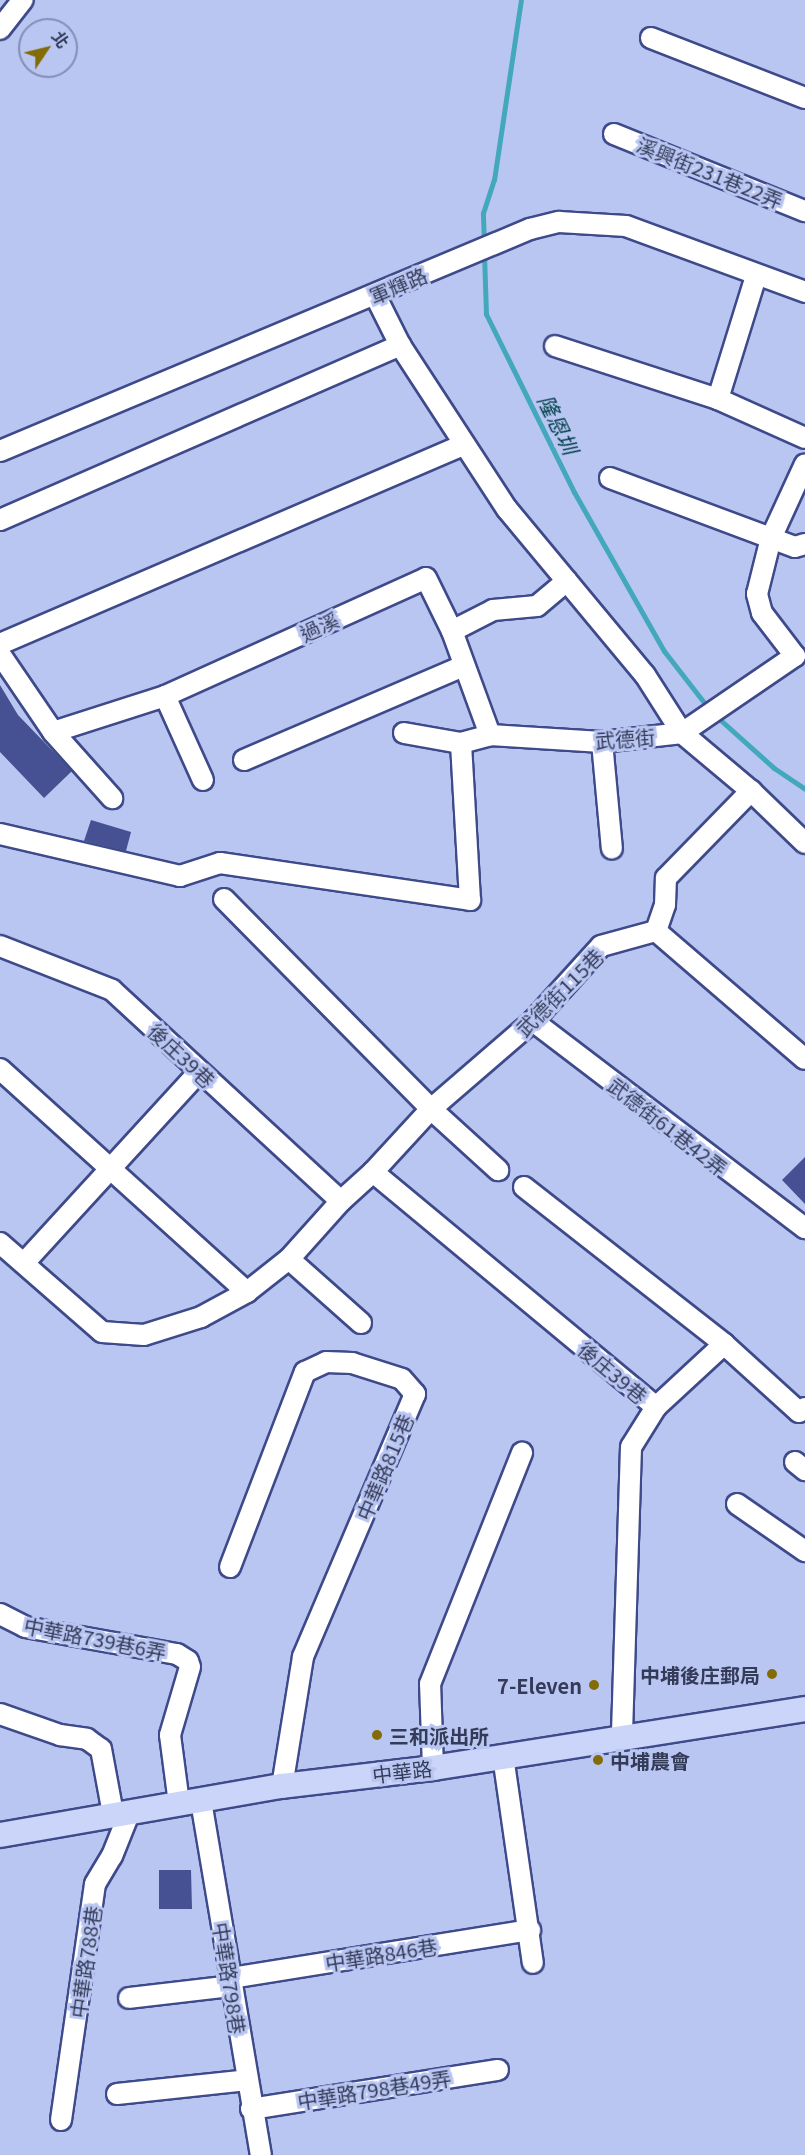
<!DOCTYPE html>
<meta charset="utf-8">
<style>
body{margin:0}
#map{position:relative;width:805px;height:2155px;overflow:hidden;background:#bac6f2;font-family:Georgia,"Noto Sans TC",serif}
div>[style]{position:absolute}
.stream>*{height:5px;margin:-2.5px;padding:0 2.5px;transform-origin:2.5px;border-radius:2.5px;background:#44a8bc}
.building>*{inset:0;background:#455192}
.roads{filter:drop-shadow(2px 0 #3e4a8a) drop-shadow(-2px 0 #3e4a8a) drop-shadow(0 2px #3e4a8a) drop-shadow(0 -2px #3e4a8a)}
.minor>*{height:20px;margin:-10px;padding:0 10px;transform-origin:10px;border-radius:10px;background:#fff}
.major>*{height:24px;margin:-12px;padding:0 12px;transform-origin:12px;border-radius:12px;background:#cbd4f9}
.dots>*{width:16px;height:16px;translate:-50% -50%;box-sizing:border-box;border:3px solid #bac6f2;border-radius:50%}
span{translate:-50% -50%;white-space:nowrap;text-align:center;line-height:1.15;-webkit-text-stroke:6px #bac6f2;paint-order:stroke}
.street-label{font-size:20px;color:#343b59}
.poi-label{font-size:20px;color:#343b59;font-weight:700}
.right{translate:-100% -50%;text-align:right}
.left{translate:0 -50%;text-align:left}
.water-label{font-size:21px;color:#00404b;font-style:italic}
.north{position:absolute;left:18px;top:18px;width:60px;height:60px;box-sizing:border-box;background:#bac6f2;border:2px solid #848eb5;border-radius:50%;rotate:55deg;font-size:16px;font-weight:700;line-height:24px;text-align:center;color:#343b59}
.north::after{content:'';display:block;margin:auto;width:21px;height:27px;background:#836b06;clip-path:polygon(50% 0,100% 100%,50% 72%,0 100%)}
</style>
<div id="map">
<div class="stream">
<div style="left:484px;top:245px;width:32px;rotate:-92deg"></div>
<div style="left:483px;top:213px;width:35px;rotate:-72deg"></div>
<div style="left:494px;top:180px;width:182px;rotate:-81.5deg"></div>
<div style="left:484px;top:254px;width:60px;rotate:88.1deg"></div>
<div style="left:486px;top:314px;width:199px;rotate:63.7deg"></div>
<div style="left:574px;top:492px;width:183px;rotate:60.5deg"></div>
<div style="left:664px;top:651px;width:75px;rotate:52.1deg"></div>
<div style="left:716px;top:716px;width:78px;rotate:41.9deg"></div>
<div style="left:774px;top:768px;width:37px;rotate:34deg"></div>
</div>
<div class="building">
<div style="clip-path:polygon(0 685px,18px 715px,72px 771px,44px 798px,0 752px)"></div>
<div style="clip-path:polygon(91px 820px,131px 832px,126px 851px,84px 841px)"></div>
<div style="clip-path:polygon(805px 1157px,805px 1204px,782px 1180px)"></div>
<div style="clip-path:polygon(159px 1870px,191px 1870px,192px 1909px,159px 1909px)"></div>
</div>
<div class="roads">
<div class="minor">
<div style="left:0;top:29px;width:37px;rotate:-52deg"></div>
<div style="left:651px;top:38px;width:165px;rotate:21.3deg"></div>
<div style="left:614px;top:134px;width:206px;rotate:22deg"></div>
<div style="left:756px;top:276px;width:129px;rotate:107.2deg"></div>
<div style="left:718px;top:399px;width:95px;rotate:24.1deg"></div>
<div style="left:375px;top:295px;width:56px;rotate:63.4deg"></div>
<div style="left:400px;top:345px;width:196px;rotate:56.9deg"></div>
<div style="left:507px;top:509px;width:216px;rotate:50.3deg"></div>
<div style="left:645px;top:675px;width:69px;rotate:57.5deg"></div>
<div style="left:682px;top:733px;width:137px;rotate:-34.3deg"></div>
<div style="left:795px;top:656px;width:54px;rotate:-127.5deg"></div>
<div style="left:762px;top:613px;width:20px;rotate:-105deg"></div>
<div style="left:757px;top:594px;width:58px;rotate:-76deg"></div>
<div style="left:771px;top:538px;width:81px;rotate:-65.3deg"></div>
<div style="left:555px;top:346px;width:171px;rotate:18deg"></div>
<div style="left:0;top:451px;width:575px;rotate:-22.73deg"></div>
<div style="left:530px;top:229px;width:30px;rotate:-14deg"></div>
<div style="left:559px;top:222px;width:67px;rotate:3.4deg"></div>
<div style="left:626px;top:226px;width:191px;rotate:20.2deg"></div>
<div style="left:610px;top:478px;width:197px;rotate:20.5deg"></div>
<div style="left:795px;top:547px;width:10px;rotate:-17deg"></div>
<div style="left:0;top:520px;width:437px;rotate:-23.6deg"></div>
<div style="left:452px;top:631px;width:46px;rotate:-27.1deg"></div>
<div style="left:493px;top:610px;width:44px;rotate:-5.2deg"></div>
<div style="left:537px;top:606px;width:39px;rotate:-40deg"></div>
<div style="left:0;top:644px;width:504px;rotate:-23.26deg"></div>
<div style="left:0;top:654px;width:94px;rotate:55.8deg"></div>
<div style="left:53px;top:732px;width:89px;rotate:48.2deg"></div>
<div style="left:165px;top:696px;width:92px;rotate:65.7deg"></div>
<div style="left:53px;top:732px;width:118px;rotate:-17.8deg"></div>
<div style="left:165px;top:696px;width:286px;rotate:-24.3deg"></div>
<div style="left:426px;top:578px;width:59px;rotate:63.9deg"></div>
<div style="left:452px;top:631px;width:111px;rotate:69.9deg"></div>
<div style="left:404px;top:733px;width:58px;rotate:10deg"></div>
<div style="left:461px;top:743px;width:30px;rotate:-15deg"></div>
<div style="left:490px;top:735px;width:112px;rotate:3.6deg"></div>
<div style="left:602px;top:742px;width:81px;rotate:-6.4deg"></div>
<div style="left:682px;top:733px;width:90px;rotate:40deg"></div>
<div style="left:751px;top:791px;width:75px;rotate:43.9deg"></div>
<div style="left:602px;top:742px;width:107px;rotate:84.7deg"></div>
<div style="left:244px;top:760px;width:238px;rotate:-23.2deg"></div>
<div style="left:0;top:834px;width:185px;rotate:13.1deg"></div>
<div style="left:180px;top:876px;width:42px;rotate:-18deg"></div>
<div style="left:220px;top:863px;width:253px;rotate:8.4deg"></div>
<div style="left:470px;top:900px;width:157px;rotate:-93.3deg"></div>
<div style="left:224px;top:899px;width:295px;rotate:45.4deg"></div>
<div style="left:431px;top:1109px;width:91px;rotate:42.3deg"></div>
<div style="left:656px;top:931px;width:196px;rotate:40.7deg"></div>
<div style="left:0;top:946px;width:120px;rotate:21.4deg"></div>
<div style="left:112px;top:990px;width:311px;rotate:42.7deg"></div>
<div style="left:533px;top:1021px;width:342px;rotate:37.3deg"></div>
<div style="left:0;top:1069px;width:333px;rotate:42.1deg"></div>
<div style="left:373px;top:1172px;width:86px;rotate:-47.4deg"></div>
<div style="left:431px;top:1109px;width:135px;rotate:-40.8deg"></div>
<div style="left:533px;top:1021px;width:101px;rotate:-47.8deg"></div>
<div style="left:601px;top:946px;width:57px;rotate:-15.3deg"></div>
<div style="left:656px;top:931px;width:28px;rotate:-71deg"></div>
<div style="left:665px;top:905px;width:27px;rotate:-88deg"></div>
<div style="left:666px;top:878px;width:122px;rotate:-45.7deg"></div>
<div style="left:524px;top:1187px;width:254px;rotate:38.1deg"></div>
<div style="left:0;top:1243px;width:135px;rotate:41.1deg"></div>
<div style="left:102px;top:1332px;width:42px;rotate:4.1deg"></div>
<div style="left:144px;top:1335px;width:60px;rotate:-17.5deg"></div>
<div style="left:201px;top:1317px;width:52px;rotate:-28.5deg"></div>
<div style="left:247px;top:1292px;width:53px;rotate:-38.2deg"></div>
<div style="left:24px;top:1263px;width:260px;rotate:-47.5deg"></div>
<div style="left:361px;top:1323px;width:96px;rotate:-138.4deg"></div>
<div style="left:289px;top:1259px;width:78px;rotate:-48.1deg"></div>
<div style="left:341px;top:1201px;width:43px;rotate:-42.2deg"></div>
<div style="left:373px;top:1172px;width:368px;rotate:39.7deg"></div>
<div style="left:656px;top:1407px;width:47px;rotate:122deg"></div>
<div style="left:631px;top:1447px;width:290px;rotate:91.8deg"></div>
<div style="left:656px;top:1407px;width:93px;rotate:-42.8deg"></div>
<div style="left:724px;top:1344px;width:101px;rotate:42.2deg"></div>
<div style="left:799px;top:1412px;width:7px;rotate:-34deg"></div>
<div style="left:795px;top:1462px;width:13px;rotate:39deg"></div>
<div style="left:737px;top:1504px;width:83px;rotate:34.7deg"></div>
<div style="left:230px;top:1567px;width:209px;rotate:-69deg"></div>
<div style="left:305px;top:1372px;width:23px;rotate:-25deg"></div>
<div style="left:326px;top:1362px;width:26px;rotate:2deg"></div>
<div style="left:352px;top:1363px;width:52px;rotate:17.7deg"></div>
<div style="left:402px;top:1379px;width:20px;rotate:49deg"></div>
<div style="left:415px;top:1394px;width:286px;rotate:113.1deg"></div>
<div style="left:303px;top:1657px;width:131px;rotate:99.2deg"></div>
<div style="left:0;top:1614px;width:28px;rotate:27deg"></div>
<div style="left:25px;top:1627px;width:154px;rotate:10.1deg"></div>
<div style="left:177px;top:1654px;width:13px;rotate:32deg"></div>
<div style="left:188px;top:1661px;width:6px;rotate:72deg"></div>
<div style="left:190px;top:1667px;width:71px;rotate:106.4deg"></div>
<div style="left:170px;top:1735px;width:69px;rotate:82.5deg"></div>
<div style="left:0;top:1714px;width:64px;rotate:19.3deg"></div>
<div style="left:60px;top:1735px;width:27px;rotate:8deg"></div>
<div style="left:87px;top:1739px;width:17px;rotate:36deg"></div>
<div style="left:101px;top:1749px;width:66px;rotate:79.5deg"></div>
<div style="left:503px;top:1756px;width:209px;rotate:81.8deg"></div>
<div style="left:433px;top:1768px;width:84px;rotate:-92deg"></div>
<div style="left:430px;top:1684px;width:249px;rotate:-68.3deg"></div>
<div style="left:201px;top:1801px;width:359px;rotate:80.4deg"></div>
<div style="left:231px;top:1978px;width:303px;rotate:-9.1deg"></div>
<div style="left:129px;top:1998px;width:103px;rotate:-6.7deg"></div>
<div style="left:117px;top:2094px;width:131px;rotate:-6.1deg"></div>
<div style="left:251px;top:2109px;width:250px;rotate:-9deg"></div>
<div style="left:61px;top:2120px;width:238px;rotate:-81.8deg"></div>
<div style="left:95px;top:1884px;width:33px;rotate:-59deg"></div>
<div style="left:112px;top:1856px;width:48px;rotate:-68.2deg"></div>
</div>
<div class="major">
<div style="left:0;top:1835px;width:286px;rotate:-9.9deg"></div>
<div style="left:282px;top:1786px;width:152px;rotate:-6.8deg"></div>
<div style="left:433px;top:1768px;width:377px;rotate:-9deg"></div>
</div>
</div>
<div class="dots">
<div style="left:772px;top:1674px;background:#836b06"></div>
<div style="left:594px;top:1685px;background:#836b06"></div>
<div style="left:377px;top:1735px;background:#836b06"></div>
<div style="left:598px;top:1760px;background:#836b06"></div>
</div>
<div class="street-label">
<span style="left:710px;top:172px;rotate:22deg">溪興街231巷22弄</span>
<span style="left:398px;top:285px;rotate:-23deg">軍輝路</span>
<span style="left:319px;top:626px;rotate:-24deg">過溪</span>
<span style="left:625px;top:738px;rotate:-4deg">武德街</span>
<span style="left:559px;top:992px;rotate:-45deg">武德街115巷</span>
<span style="left:182px;top:1055px;rotate:43deg">後庄39巷</span>
<span style="left:668px;top:1126px;rotate:38deg">武德街61巷42弄</span>
<span style="left:613px;top:1372px;rotate:40deg">後庄39巷</span>
<span style="left:384px;top:1467px;rotate:-67deg">中華路815巷</span>
<span style="left:95px;top:1638px;rotate:11deg">中華路739巷6弄</span>
<span style="left:402px;top:1771px;rotate:-7deg">中華路</span>
<span style="left:381px;top:1954px;rotate:-9deg">中華路846巷</span>
<span style="left:85px;top:1962px;rotate:-82deg">中華路788巷</span>
<span style="left:230px;top:1978px;rotate:81deg">中華路798巷</span>
<span style="left:374px;top:2089px;rotate:-9deg">中華路798巷49弄</span>
</div>
<div class="poi-label">
<span class="right" style="left:760px;top:1674px">中埔後庄郵局</span>
<span class="right" style="left:582px;top:1685px">7-Eleven</span>
<span class="left" style="left:389px;top:1735px">三和派出所</span>
<span class="left" style="left:610px;top:1760px">中埔農會</span>
</div>
<div class="water-label">
<span style="left:559px;top:424px;rotate:64deg">隆恩圳</span>
</div>
<div class="north">北</div>
</div>
